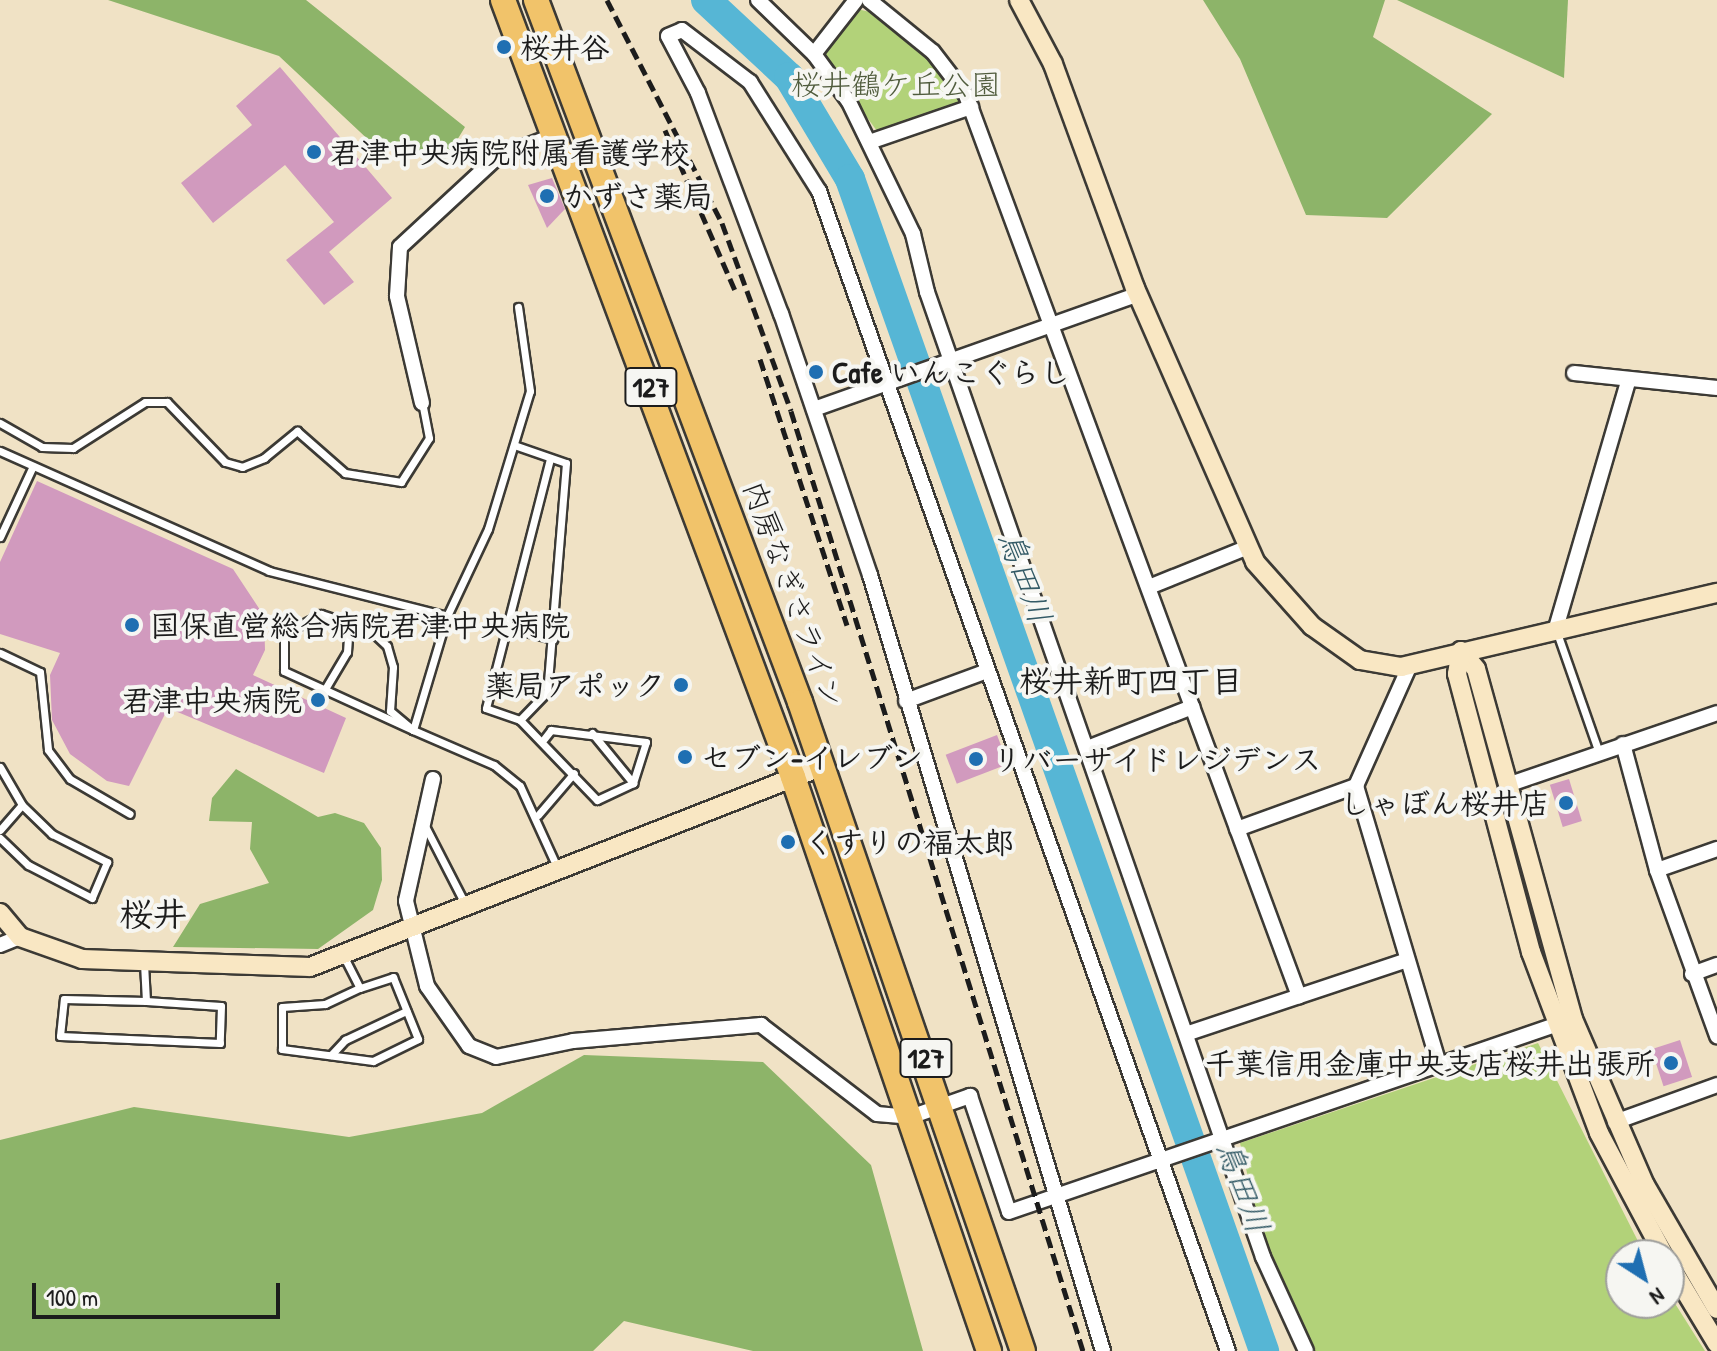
<!DOCTYPE html>
<html>
<head>
<meta charset="utf-8">
<style>
  body { margin:0 }
  #map { position:relative; width:1717px; height:1351px; overflow:hidden; background:#f0e2c5; font-family:"Patrick Hand","Klee One",sans-serif }
  div>[style] { position:absolute }
  [style*='--x'] { left:calc(var(--x)*1px); top:calc(var(--y)*1px); width:calc(var(--w)*1px); rotate:calc(var(--a)*1deg) }
  .green>* { inset:0; background:#b2d279 }
  .forest>* { inset:0; background:#8db469 }
  .river>* { height:30px; margin:-15px; padding:0 15px; transform-origin:15px; border-radius:15px; background:#56b6d5 }
  .building>* { inset:0; background:#d19abe; transform-origin:0 0 }
  .roads { filter:drop-shadow(2px 0 #3c3a35) drop-shadow(-2px 0 #3c3a35) drop-shadow(0 2px #3c3a35) drop-shadow(0 -2px #3c3a35) }
  .lane>* { height:7px; margin:-3.5px; padding:0 3.5px; transform-origin:3.5px; border-radius:3.5px; background:#fff }
  .street>* { height:14px; margin:-7px; padding:0 7px; transform-origin:7px; border-radius:7px; background:#fff }
  .secondary>* { height:18px; margin:-9px; padding:0 9px; transform-origin:9px; border-radius:9px; background:#f9e7c3 }
  .highway>* { height:24px; margin:-12px; padding:0 12px; transform-origin:12px; border-radius:12px; background:#f1c36a }
  .rail>* { height:5px; margin-top:-2.5px; transform-origin:0; background:repeating-linear-gradient(90deg,#1c1c1c 0 12px,transparent 0 18px) }
  .dots>* { width:22px; height:22px; translate:-50% -50%; box-sizing:border-box; border:4px solid #f6f6f2; border-radius:50% }
  span { translate:-50% -50%; white-space:nowrap; text-align:center; line-height:1.15; -webkit-text-stroke:8px #f6f6f2; paint-order:stroke }
  .shield-label span { padding:2px 6px; background:#f6f6f2; border:2px solid; border-radius:6px; -webkit-text-stroke-width:0 }
  .shield-label { font-size:28px; color:#1c1c1c; font-weight:700 }
  .poi-label { font-size:30px; color:#1c1c1c; font-weight:700 }
  .left { translate:0 -50%; text-align:left }
  .right { translate:-100% -50%; text-align:right }
  .park-label { font-size:30px; color:#505c3d }
  .street-label { font-size:30px; color:#1c1c1c }
  .water-label { font-size:32px; color:#335a66; font-style:italic }
  .neighbourhood-label { font-size:32px; color:#1c1c1c; font-weight:700 }
  .quarter-label { font-size:34px; color:#1c1c1c; font-weight:700 }
  .north { position:absolute; left:1605px; top:1239px; width:80px; height:80px; box-sizing:border-box; background:#f6f6f2; border:2px solid #9f9f9c; border-radius:50%; rotate:144deg; font-size:22px; font-weight:700; line-height:32px; text-align:center; color:#1c1c1c }
  .north::after { content:''; display:block; margin:auto; width:28px; height:36px; background:#1f6fb2; clip-path:polygon(50% 0,100% 100%,50% 72%,0 100%) }
  .scale { position:absolute; left:32px; top:1283px; width:248px; height:36px; box-sizing:border-box; border:4px solid #1c1c1c; border-top:0; padding-left:10px; font-size:24px; line-height:28px; white-space:nowrap; color:#1c1c1c; -webkit-text-stroke:6px #f6f6f2; paint-order:stroke }
</style>
</head>
<body>
<div id="map">
  <div class="green">
    <div style="clip-path:polygon(857px 9px,879px 14px,947px 72px,963px 106px,880px 135px,823px 58px)"></div>
    <div style="clip-path:polygon(1538px 1043px,1645px 1255px,1621px 1255px,1621px 1303px,1669px 1303px,1669px 1294px,1705px 1351px,1312px 1351px,1266px 1254px,1240px 1143px)"></div>
  </div>
  <div class="forest">
    <div style="clip-path:polygon(108px 0,306px 0,465px 127px,445px 160px,375px 146px,279px 56px)"></div>
    <div style="clip-path:polygon(1203px 0,1385px 0,1373px 37px,1492px 114px,1387px 218px,1306px 215px,1240px 59px)"></div>
    <div style="clip-path:polygon(1397px 0,1568px 0,1564px 78px)"></div>
    <div style="clip-path:polygon(236px 769px,318px 817px,335px 813px,364px 823px,381px 848px,382px 880px,373px 910px,318px 949px,173px 947px,200px 904px,269px 883px,250px 849px,252px 822px,209px 821px,212px 798px)"></div>
    <div style="clip-path:polygon(584px 1055px,763px 1062px,871px 1165px,923px 1351px,753px 1351px,624px 1321px,593px 1351px,0 1351px,0 1140px,134px 1107px,349px 1137px,482px 1113px)"></div>
  </div>
  <div class="river">
    <div style="--x:706;--y:0;--w:113;--a:42.9"></div>
    <div style="--x:789;--y:77;--w:119;--a:59.1"></div>
    <div style="--x:850;--y:179;--w:1243;--a:70.54"></div>
  </div>
  <div class="building">
    <div style="clip-path:polygon(280px 67px,392px 198px,329px 252px,354px 282px,324px 305px,286px 260px,334px 222px,285px 165px,213px 223px,181px 183px,252px 125px,236px 106px)"></div>
    <div style="clip-path:polygon(552px 178px,565px 209px,547px 228px,528px 185px)"></div>
    <div style="clip-path:polygon(37px 481px,233px 569px,264px 616px,265px 650px,253px 675px,346px 718px,324px 773px,168px 708px,129px 786px,107px 781px,70px 754px,52px 720px,50px 675px,60px 653px,0 634px,0 562px)"></div>
    <div style="left:997px;top:735px;width:31px;height:55px;rotate:69deg"></div>
    <div style="left:1569px;top:779px;width:44px;height:20px;rotate:73deg"></div>
    <div style="left:1680px;top:1040px;width:39px;height:30px;rotate:72deg"></div>
  </div>
  <div class="roads">
    <div class="lane">
      <div style="--x:0;--y:423;--w:48;--a:29.7"></div>
      <div style="--x:42;--y:447;--w:31;--a:2"></div>
      <div style="--x:73;--y:448;--w:85;--a:-32.6"></div>
      <div style="--x:145;--y:402;--w:22;--a:0"></div>
      <div style="--x:167;--y:402;--w:83;--a:46"></div>
      <div style="--x:225;--y:462;--w:18;--a:16"></div>
      <div style="--x:242;--y:467;--w:24;--a:-22"></div>
      <div style="--x:264;--y:458;--w:43;--a:-39.3"></div>
      <div style="--x:297;--y:431;--w:64;--a:41.2"></div>
      <div style="--x:345;--y:473;--w:57;--a:9.1"></div>
      <div style="--x:401;--y:482;--w:52;--a:-57.5"></div>
      <div style="--x:429;--y:438;--w:36;--a:-101"></div>
      <div style="--x:514;--y:445;--w:55;--a:19.1"></div>
      <div style="--x:566;--y:463;--w:230;--a:94.7"></div>
      <div style="--x:547;--y:692;--w:39;--a:134"></div>
      <div style="--x:520;--y:720;--w:36;--a:-161"></div>
      <div style="--x:486;--y:708;--w:258;--a:-75.6"></div>
      <div style="--x:0;--y:451;--w:295;--a:24"></div>
      <div style="--x:269;--y:571;--w:184;--a:14.2"></div>
      <div style="--x:447;--y:616;--w:119;--a:106.6"></div>
      <div style="--x:0;--y:537;--w:78;--a:-65.1"></div>
      <div style="--x:447;--y:616;--w:96;--a:-64.8"></div>
      <div style="--x:488;--y:529;--w:144;--a:-73.1"></div>
      <div style="--x:530;--y:391;--w:85;--a:-98.1"></div>
      <div style="--x:507;--y:627;--w:48;--a:14.6"></div>
      <div style="--x:1556;--y:630;--w:130;--a:70.7"></div>
      <div style="--x:0;--y:653;--w:44;--a:25.4"></div>
      <div style="--x:40;--y:672;--w:78;--a:84.1"></div>
      <div style="--x:48;--y:750;--w:36;--a:53"></div>
      <div style="--x:70;--y:779;--w:69;--a:30.3"></div>
      <div style="--x:325;--y:689;--w:43;--a:-59.3"></div>
      <div style="--x:347;--y:652;--w:29;--a:-86"></div>
      <div style="--x:520;--y:720;--w:111;--a:46.1"></div>
      <div style="--x:597;--y:800;--w:40;--a:-25"></div>
      <div style="--x:633;--y:783;--w:43;--a:-72.4"></div>
      <div style="--x:646;--y:742;--w:96;--a:-172.8"></div>
      <div style="--x:551;--y:730;--w:11;--a:128"></div>
      <div style="--x:413;--y:730;--w:30;--a:-140"></div>
      <div style="--x:390;--y:711;--w:44;--a:-86.1"></div>
      <div style="--x:393;--y:667;--w:22;--a:-106"></div>
      <div style="--x:387;--y:646;--w:23;--a:-137"></div>
      <div style="--x:370;--y:630;--w:52;--a:-161.9"></div>
      <div style="--x:321;--y:614;--w:42;--a:151.6"></div>
      <div style="--x:284;--y:634;--w:37;--a:90"></div>
      <div style="--x:284;--y:671;--w:142;--a:24.6"></div>
      <div style="--x:413;--y:730;--w:88;--a:23.4"></div>
      <div style="--x:494;--y:765;--w:33;--a:39"></div>
      <div style="--x:520;--y:786;--w:87;--a:65.5"></div>
      <div style="--x:592;--y:733;--w:65;--a:50.6"></div>
      <div style="--x:0;--y:767;--w:44;--a:59.9"></div>
      <div style="--x:22;--y:805;--w:42;--a:44"></div>
      <div style="--x:52;--y:834;--w:62;--a:27"></div>
      <div style="--x:107;--y:862;--w:39;--a:113"></div>
      <div style="--x:92;--y:898;--w:72;--a:-152.7"></div>
      <div style="--x:28;--y:865;--w:39;--a:-136"></div>
      <div style="--x:538;--y:815;--w:55;--a:-49.4"></div>
      <div style="--x:425;--y:826;--w:85;--a:62.8"></div>
      <div style="--x:0;--y:830;--w:33;--a:-49"></div>
      <div style="--x:343;--y:955;--w:37;--a:63"></div>
      <div style="--x:360;--y:988;--w:35;--a:-18"></div>
      <div style="--x:393;--y:977;--w:67;--a:68"></div>
      <div style="--x:418;--y:1039;--w:50;--a:153.9"></div>
      <div style="--x:373;--y:1061;--w:92;--a:-172.5"></div>
      <div style="--x:282;--y:1049;--w:42;--a:-90"></div>
      <div style="--x:282;--y:1007;--w:43;--a:-4"></div>
      <div style="--x:325;--y:1004;--w:38;--a:-25"></div>
      <div style="--x:144;--y:963;--w:38;--a:87"></div>
      <div style="--x:146;--y:1001;--w:75;--a:3.8"></div>
      <div style="--x:221;--y:1006;--w:37;--a:92"></div>
      <div style="--x:220;--y:1043;--w:160;--a:-177.5"></div>
      <div style="--x:60;--y:1036;--w:37;--a:-84"></div>
      <div style="--x:64;--y:999;--w:82;--a:1.4"></div>
      <div style="--x:331;--y:1055;--w:21;--a:-47"></div>
      <div style="--x:345;--y:1040;--w:68;--a:-25.4"></div>
    </div>
    <div class="street">
      <div style="--x:758;--y:0;--w:78;--a:44"></div>
      <div style="--x:814;--y:54;--w:59;--a:53.9"></div>
      <div style="--x:849;--y:102;--w:147;--a:64.1"></div>
      <div style="--x:913;--y:234;--w:60;--a:76.4"></div>
      <div style="--x:927;--y:292;--w:1022;--a:70.8"></div>
      <div style="--x:1263;--y:1257;--w:103;--a:65.4"></div>
      <div style="--x:869;--y:0;--w:82;--a:39.1"></div>
      <div style="--x:933;--y:52;--w:54;--a:52.5"></div>
      <div style="--x:966;--y:95;--w:961;--a:69.72"></div>
      <div style="--x:814;--y:54;--w:68;--a:-52.1"></div>
      <div style="--x:872;--y:141;--w:105;--a:-19"></div>
      <div style="--x:1574;--y:373;--w:144;--a:6"></div>
      <div style="--x:422;--y:403;--w:110;--a:-103.2"></div>
      <div style="--x:397;--y:296;--w:49;--a:-86.5"></div>
      <div style="--x:400;--y:247;--w:131;--a:-42.8"></div>
      <div style="--x:496;--y:158;--w:66;--a:-21.2"></div>
      <div style="--x:814;--y:409;--w:344;--a:-19.5"></div>
      <div style="--x:1149;--y:587;--w:107;--a:-22"></div>
      <div style="--x:1556;--y:628;--w:259;--a:-73.7"></div>
      <div style="--x:1410;--y:665;--w:133;--a:114.1"></div>
      <div style="--x:1356;--y:786;--w:291;--a:73.4"></div>
      <div style="--x:906;--y:701;--w:86;--a:-20.3"></div>
      <div style="--x:1623;--y:744;--w:131;--a:74.9"></div>
      <div style="--x:1657;--y:870;--w:177;--a:70.1"></div>
      <div style="--x:1090;--y:747;--w:110;--a:-21.4"></div>
      <div style="--x:433;--y:779;--w:125;--a:102.5"></div>
      <div style="--x:406;--y:901;--w:88;--a:76.1"></div>
      <div style="--x:427;--y:986;--w:73;--a:55"></div>
      <div style="--x:469;--y:1046;--w:29;--a:22"></div>
      <div style="--x:496;--y:1057;--w:79;--a:-11.7"></div>
      <div style="--x:573;--y:1041;--w:189;--a:-4.9"></div>
      <div style="--x:761;--y:1025;--w:146;--a:37.5"></div>
      <div style="--x:877;--y:1114;--w:33;--a:5"></div>
      <div style="--x:910;--y:1117;--w:64;--a:-19.3"></div>
      <div style="--x:970;--y:1096;--w:122;--a:71.4"></div>
      <div style="--x:1009;--y:1212;--w:590;--a:-18.9"></div>
      <div style="--x:1507;--y:785;--w:222;--a:-18.9"></div>
      <div style="--x:1237;--y:829;--w:127;--a:-19.9"></div>
      <div style="--x:1657;--y:870;--w:64;--a:-19.3"></div>
      <div style="--x:0;--y:945;--w:22;--a:-22"></div>
      <div style="--x:1692;--y:974;--w:27;--a:-20"></div>
      <div style="--x:1189;--y:1033;--w:230;--a:-18.5"></div>
      <div style="--x:1615;--y:1122;--w:109;--a:-19.9"></div>
      <div style="--x:1103;--y:1351;--w:810;--a:-106.71"></div>
      <div style="--x:870;--y:575;--w:276;--a:-108.8"></div>
      <div style="--x:781;--y:314;--w:236;--a:-110.6"></div>
      <div style="--x:698;--y:93;--w:64;--a:-117.8"></div>
      <div style="--x:668;--y:36;--w:15;--a:-23"></div>
      <div style="--x:682;--y:30;--w:86;--a:37.4"></div>
      <div style="--x:750;--y:82;--w:129;--a:57.7"></div>
      <div style="--x:819;--y:191;--w:1230;--a:70.58"></div>
    </div>
    <div class="secondary">
      <div style="--x:1019;--y:0;--w:72;--a:62"></div>
      <div style="--x:1053;--y:64;--w:239;--a:69.9"></div>
      <div style="--x:1135;--y:288;--w:299;--a:66.3"></div>
      <div style="--x:1255;--y:562;--w:86;--a:48.3"></div>
      <div style="--x:1312;--y:626;--w:59;--a:35.3"></div>
      <div style="--x:1360;--y:660;--w:42;--a:9.7"></div>
      <div style="--x:1401;--y:667;--w:325;--a:-13.2"></div>
      <div style="--x:1461;--y:651;--w:23;--a:50"></div>
      <div style="--x:1476;--y:669;--w:363;--a:74.5"></div>
      <div style="--x:1573;--y:1019;--w:181;--a:66.6"></div>
      <div style="--x:1645;--y:1185;--w:143;--a:59.9"></div>
      <div style="--x:1461;--y:651;--w:23;--a:100"></div>
      <div style="--x:1457;--y:674;--w:288;--a:75.1"></div>
      <div style="--x:1531;--y:952;--w:193;--a:69.4"></div>
      <div style="--x:1599;--y:1133;--w:138;--a:62"></div>
      <div style="--x:0;--y:913;--w:31;--a:50"></div>
      <div style="--x:20;--y:937;--w:66;--a:19.5"></div>
      <div style="--x:82;--y:959;--w:228;--a:2"></div>
      <div style="--x:310;--y:967;--w:551;--a:-21.4"></div>
      <div style="--x:1669;--y:1264;--w:93;--a:59"></div>
    </div>
    <div class="highway">
      <div style="--x:503;--y:0;--w:829;--a:69.53"></div>
      <div style="--x:793;--y:777;--w:607;--a:71.15"></div>
      <div style="--x:536;--y:0;--w:750;--a:69.39"></div>
      <div style="--x:800;--y:702;--w:686;--a:71.04"></div>
    </div>
  </div>
  <div class="rail">
    <div style="--x:607;--y:0;--w:251;--a:62.7"></div>
    <div style="--x:722;--y:223;--w:200;--a:69.8"></div>
    <div style="--x:791;--y:411;--w:984;--a:72.74"></div>
    <div style="--x:665;--y:130;--w:180;--a:66.4"></div>
    <div style="--x:760;--y:359;--w:280;--a:71.9"></div>
  </div>
  <div class="dots">
    <div style="left:504px;top:47px;background:#1f6fb2"></div>
    <div style="left:314px;top:152px;background:#1f6fb2"></div>
    <div style="left:547px;top:196px;background:#1f6fb2"></div>
    <div style="left:816px;top:372px;background:#1f6fb2"></div>
    <div style="left:132px;top:625px;background:#1f6fb2"></div>
    <div style="left:681px;top:685px;background:#1f6fb2"></div>
    <div style="left:318px;top:700px;background:#1f6fb2"></div>
    <div style="left:685px;top:757px;background:#1f6fb2"></div>
    <div style="left:976px;top:759px;background:#1f6fb2"></div>
    <div style="left:1566px;top:803px;background:#1f6fb2"></div>
    <div style="left:788px;top:842px;background:#1f6fb2"></div>
    <div style="left:1671px;top:1063px;background:#1f6fb2"></div>
  </div>
  <div class="shield-label">
    <span style="left:651px;top:387px">127</span>
    <span style="left:926px;top:1058px">127</span>
  </div>
  <div class="poi-label">
    <span class="left" style="left:520px;top:47px">桜井谷</span>
    <span class="left" style="left:330px;top:152px">君津中央病院附属看護学校</span>
    <span class="left" style="left:563px;top:196px">かずさ薬局</span>
    <span class="left" style="left:832px;top:372px">Cafe いんこぐらし</span>
    <span class="left" style="left:150px;top:625px">国保直営総合病院君津中央病院</span>
    <span class="right" style="left:665px;top:685px">薬局アポック</span>
    <span class="right" style="left:302px;top:700px">君津中央病院</span>
    <span class="left" style="left:701px;top:757px">セブン-イレブン</span>
    <span class="left" style="left:992px;top:759px">リバーサイドレジデンス</span>
    <span class="right" style="left:1550px;top:803px">しゃぼん桜井店</span>
    <span class="left" style="left:804px;top:842px">くすりの福太郎</span>
    <span class="right" style="left:1655px;top:1063px">千葉信用金庫中央支店桜井出張所</span>
  </div>
  <div class="park-label">
    <span style="left:896px;top:84px">桜井鶴ケ丘公園</span>
  </div>
  <div class="street-label">
    <span style="left:794px;top:594px;rotate:70deg">内房なぎさライン</span>
  </div>
  <div class="water-label">
    <span style="left:1025px;top:577px;rotate:70deg">鳥田川</span>
    <span style="left:1243px;top:1187px;rotate:70deg">鳥田川</span>
  </div>
  <div class="neighbourhood-label">
    <span style="left:1131px;top:681px">桜井新町四丁目</span>
  </div>
  <div class="quarter-label">
    <span style="left:153px;top:915px">桜井</span>
  </div>
  <div class="north">N</div>
  <div class="scale">100 m</div>
</div>
</body>
</html>
